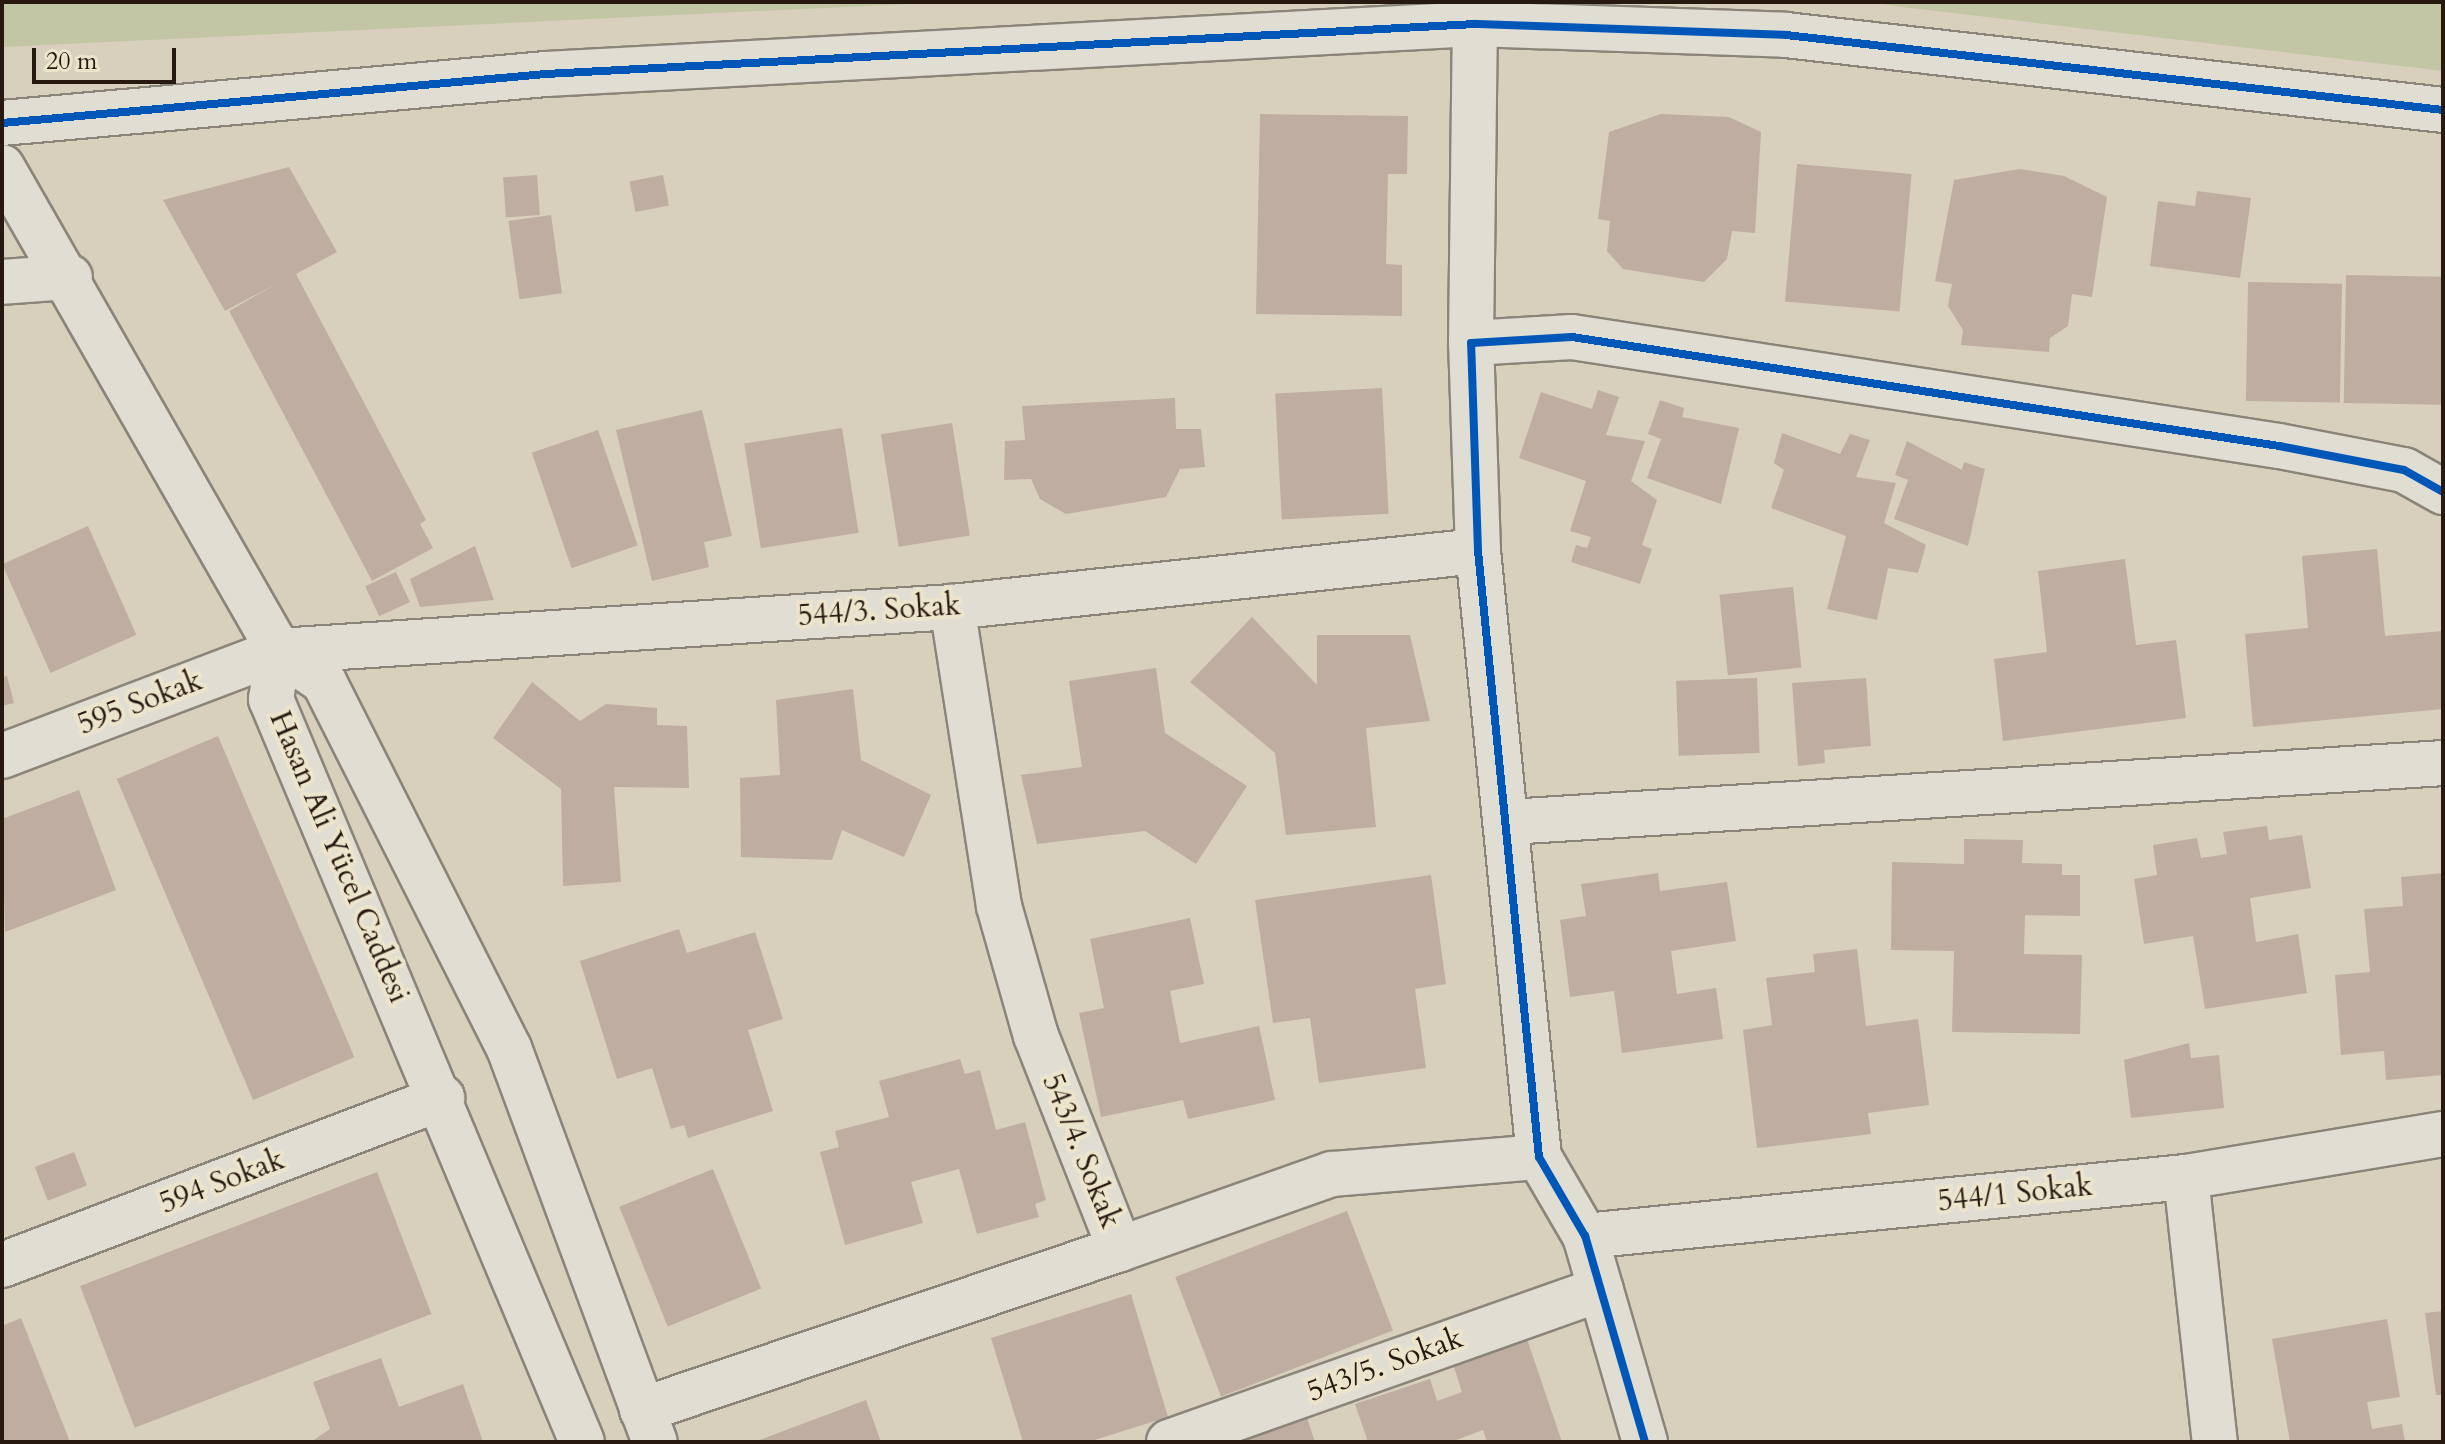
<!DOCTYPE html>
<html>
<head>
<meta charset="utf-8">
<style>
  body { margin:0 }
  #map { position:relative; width:2445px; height:1444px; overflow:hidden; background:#d8d0bd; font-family:Cardo,serif }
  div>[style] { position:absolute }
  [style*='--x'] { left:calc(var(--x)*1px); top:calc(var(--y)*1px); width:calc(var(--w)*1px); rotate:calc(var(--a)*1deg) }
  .green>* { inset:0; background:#c2c6a4 }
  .building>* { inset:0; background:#bfada1; transform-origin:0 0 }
  .roads { filter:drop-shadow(2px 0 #8b8579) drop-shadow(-2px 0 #8b8579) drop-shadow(0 2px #8b8579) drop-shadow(0 -2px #8b8579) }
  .minor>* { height:44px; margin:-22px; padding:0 22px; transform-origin:22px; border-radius:22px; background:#e0ddd3 }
  .tertiary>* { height:44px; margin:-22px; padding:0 22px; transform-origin:22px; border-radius:22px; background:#e0ddd3 }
  .cycleway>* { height:8px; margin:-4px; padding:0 4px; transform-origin:4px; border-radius:4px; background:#0057b8 }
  span { translate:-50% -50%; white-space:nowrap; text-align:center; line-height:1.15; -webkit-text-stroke:8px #ede4cc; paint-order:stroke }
  .street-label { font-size:30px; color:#271810 }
  .frame { position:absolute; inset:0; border:4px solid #271810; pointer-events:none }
  .scale { position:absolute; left:32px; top:48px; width:144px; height:36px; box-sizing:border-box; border:4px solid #271810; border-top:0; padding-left:10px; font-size:24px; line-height:28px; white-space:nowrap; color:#271810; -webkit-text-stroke:6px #ede4cc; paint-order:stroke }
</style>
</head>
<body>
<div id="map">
  <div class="green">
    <div style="clip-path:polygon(2px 2px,950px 2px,2px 47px)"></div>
    <div style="clip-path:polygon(1869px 2px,2443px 2px,2443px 71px,1902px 7px)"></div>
  </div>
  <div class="building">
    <div style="clip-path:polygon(1260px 114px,1408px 116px,1407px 174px,1388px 174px,1386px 264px,1402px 265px,1402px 316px,1256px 314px)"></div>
    <div style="clip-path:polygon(1661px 114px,1729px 117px,1761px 132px,1755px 233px,1732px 231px,1727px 259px,1704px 282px,1623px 269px,1607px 251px,1610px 221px,1598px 219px,1609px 132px)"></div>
    <div style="left:1797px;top:164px;width:115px;height:138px;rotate:5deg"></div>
    <div style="clip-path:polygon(289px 167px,337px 252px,296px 274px,426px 520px,420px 524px,433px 548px,372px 581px,229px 311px,278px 283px,225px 311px,163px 200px)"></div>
    <div style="clip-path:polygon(2020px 169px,2064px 176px,2107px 197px,2092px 297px,2072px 294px,2068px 326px,2050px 338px,2049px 352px,1961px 345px,1963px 330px,1948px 306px,1952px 284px,1935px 281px,1954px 180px)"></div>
    <div style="left:537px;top:175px;width:40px;height:34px;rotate:86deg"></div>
    <div style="left:663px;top:175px;width:31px;height:34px;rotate:79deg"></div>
    <div style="clip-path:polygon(2197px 191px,2251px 198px,2240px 278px,2150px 266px,2158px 201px,2195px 206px)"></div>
    <div style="left:551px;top:215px;width:79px;height:43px;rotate:82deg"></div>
    <div style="left:2346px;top:275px;width:97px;height:128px;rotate:1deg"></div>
    <div style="left:2248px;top:282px;width:94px;height:119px;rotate:1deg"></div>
    <div style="left:1382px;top:388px;width:126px;height:107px;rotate:87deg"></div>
    <div style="clip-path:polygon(1598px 390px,1619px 397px,1606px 435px,1645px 441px,1631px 481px,1657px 500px,1642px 545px,1652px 549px,1640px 584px,1571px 562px,1576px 545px,1587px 548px,1591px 537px,1570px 531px,1586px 481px,1519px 458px,1541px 392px,1592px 409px)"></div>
    <div style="clip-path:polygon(1175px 398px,1176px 429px,1201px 429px,1205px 467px,1180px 469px,1166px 497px,1066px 514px,1040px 499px,1031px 479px,1004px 480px,1005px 441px,1025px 440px,1022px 406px)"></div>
    <div style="clip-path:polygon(1660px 400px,1684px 408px,1682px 417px,1739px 428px,1721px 504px,1647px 478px,1661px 439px,1648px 434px)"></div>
    <div style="clip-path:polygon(702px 410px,732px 536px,704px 542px,709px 567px,652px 581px,616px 430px)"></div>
    <div style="left:952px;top:423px;width:114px;height:72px;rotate:81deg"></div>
    <div style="left:842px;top:428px;width:106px;height:99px;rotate:81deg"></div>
    <div style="left:598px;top:430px;width:122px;height:70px;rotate:71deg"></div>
    <div style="clip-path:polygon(1782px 433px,1840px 454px,1850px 434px,1870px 440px,1856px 477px,1896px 483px,1884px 523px,1926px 545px,1918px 573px,1888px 568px,1877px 620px,1827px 609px,1846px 536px,1771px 508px,1784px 470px,1774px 463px)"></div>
    <div style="clip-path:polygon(1907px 441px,1962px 470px,1964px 462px,1985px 469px,1968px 546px,1894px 519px,1908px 480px,1895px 475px)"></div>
    <div style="left:88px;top:526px;width:119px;height:94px;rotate:66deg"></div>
    <div style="clip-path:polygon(475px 546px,494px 600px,420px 607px,410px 579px)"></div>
    <div style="clip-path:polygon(2377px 549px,2385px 636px,2443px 631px,2443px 709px,2253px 727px,2245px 634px,2308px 628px,2302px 556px)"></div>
    <div style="clip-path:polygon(2125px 559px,2136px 645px,2176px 640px,2186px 718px,2003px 741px,1994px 659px,2047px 652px,2038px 571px)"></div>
    <div style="left:396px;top:572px;width:33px;height:34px;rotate:65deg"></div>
    <div style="left:1793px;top:587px;width:81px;height:74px;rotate:84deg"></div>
    <div style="clip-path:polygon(1252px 617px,1317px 685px,1317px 635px,1410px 635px,1430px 721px,1366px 728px,1376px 827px,1286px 835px,1275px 753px,1190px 682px)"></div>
    <div style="clip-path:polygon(1156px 668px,1165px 733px,1247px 786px,1196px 864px,1145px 831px,1037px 844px,1021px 775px,1082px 767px,1069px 681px)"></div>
    <div style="clip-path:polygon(7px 676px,14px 703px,2px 706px,2px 677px)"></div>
    <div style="left:1757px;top:678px;width:75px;height:81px;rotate:88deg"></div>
    <div style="clip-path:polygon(1866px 678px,1871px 746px,1824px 750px,1825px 763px,1798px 766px,1792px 683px)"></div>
    <div style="clip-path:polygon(532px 682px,580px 721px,606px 704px,657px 708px,657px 725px,687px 726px,689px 788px,614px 787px,621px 882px,563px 886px,561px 789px,493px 738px)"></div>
    <div style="clip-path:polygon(853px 689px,861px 760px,931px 795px,904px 857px,842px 830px,832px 860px,741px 857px,740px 778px,780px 775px,776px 700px)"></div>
    <div style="left:218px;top:736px;width:349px;height:110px;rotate:67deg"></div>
    <div style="clip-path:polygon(79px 790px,116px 890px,5px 932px,2px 819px)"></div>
    <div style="clip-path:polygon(2267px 826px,2269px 840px,2302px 835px,2311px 888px,2250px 898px,2256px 942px,2298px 934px,2307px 993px,2205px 1009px,2193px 936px,2144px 944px,2134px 879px,2157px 875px,2153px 845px,2197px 838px,2201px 858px,2227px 854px,2223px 832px)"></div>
    <div style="clip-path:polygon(1964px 839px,2023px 840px,2022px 863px,2062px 864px,2062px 875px,2080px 875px,2080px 916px,2025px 915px,2024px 954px,2082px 955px,2080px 1034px,1952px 1032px,1954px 951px,1891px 950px,1892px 862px,1964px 864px)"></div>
    <div style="clip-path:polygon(1658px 873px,1660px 891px,1727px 882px,1736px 941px,1671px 951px,1677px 994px,1716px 988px,1723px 1039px,1622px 1053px,1614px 991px,1570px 997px,1560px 920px,1586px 916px,1581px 884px)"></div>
    <div style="clip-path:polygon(2443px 873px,2443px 1075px,2386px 1080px,2384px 1051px,2341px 1055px,2335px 975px,2370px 972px,2364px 909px,2403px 906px,2401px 877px)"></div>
    <div style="clip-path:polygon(1431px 875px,1446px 984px,1415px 989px,1426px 1068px,1319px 1083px,1310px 1018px,1273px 1023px,1255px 900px)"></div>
    <div style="clip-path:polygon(1190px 918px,1204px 984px,1170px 991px,1180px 1043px,1259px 1026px,1275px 1100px,1188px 1119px,1183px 1100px,1101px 1117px,1079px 1013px,1104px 1008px,1090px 939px)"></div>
    <div style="clip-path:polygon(679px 929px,687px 953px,755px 932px,783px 1019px,748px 1030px,773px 1111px,688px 1138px,684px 1125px,671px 1129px,652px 1068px,617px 1079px,580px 961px)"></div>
    <div style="clip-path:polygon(1857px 949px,1866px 1026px,1918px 1019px,1929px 1105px,1868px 1113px,1871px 1134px,1757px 1148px,1743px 1030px,1772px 1025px,1766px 978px,1815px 972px,1813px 954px)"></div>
    <div style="clip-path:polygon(2189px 1043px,2191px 1058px,2219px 1055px,2224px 1108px,2131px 1118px,2124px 1060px)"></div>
    <div style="clip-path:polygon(960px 1059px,965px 1074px,980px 1070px,996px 1130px,1025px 1122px,1046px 1200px,1035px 1204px,1039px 1217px,977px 1234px,959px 1169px,911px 1182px,923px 1223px,845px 1245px,820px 1152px,839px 1147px,835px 1131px,889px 1117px,879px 1081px)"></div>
    <div style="left:74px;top:1152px;width:36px;height:42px;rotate:69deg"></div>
    <div style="left:713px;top:1169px;width:129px;height:101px;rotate:68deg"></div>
    <div style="left:377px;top:1172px;width:152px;height:318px;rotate:69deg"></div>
    <div style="left:1347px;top:1211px;width:128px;height:184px;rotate:69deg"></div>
    <div style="clip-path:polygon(1131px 1294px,1168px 1417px,1088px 1442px,1023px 1442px,991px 1338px)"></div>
    <div style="clip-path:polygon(2443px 1311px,2443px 1395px,2436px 1395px,2425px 1313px)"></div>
    <div style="clip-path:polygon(21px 1318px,70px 1442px,2px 1442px,2px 1326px)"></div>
    <div style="clip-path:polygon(2387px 1319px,2400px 1397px,2367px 1402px,2372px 1429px,2402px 1424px,2405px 1442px,2290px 1442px,2272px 1339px)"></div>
    <div style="clip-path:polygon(1527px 1339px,1562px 1442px,1487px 1442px,1483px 1430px,1451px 1442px,1368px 1442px,1355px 1404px,1430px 1379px,1437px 1401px,1462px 1392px,1453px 1364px)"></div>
    <div style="clip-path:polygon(381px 1358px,399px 1407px,463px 1384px,483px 1442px,311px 1442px,330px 1429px,313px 1382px)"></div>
    <div style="clip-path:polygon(866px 1400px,881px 1442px,754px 1442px)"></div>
    <div style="clip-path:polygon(1307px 1418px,1315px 1442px,1240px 1442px)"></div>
  </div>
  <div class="roads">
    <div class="minor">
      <div style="--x:2;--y:123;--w:546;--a:-5.15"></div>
      <div style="--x:546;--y:74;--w:930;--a:-3.08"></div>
      <div style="--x:1475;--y:24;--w:311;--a:2"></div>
      <div style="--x:1786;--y:35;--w:661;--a:6.51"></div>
      <div style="--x:2;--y:282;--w:68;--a:-4.2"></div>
      <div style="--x:1471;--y:343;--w:319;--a:-89.3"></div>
      <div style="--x:2;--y:756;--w:296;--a:-20.8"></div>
      <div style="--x:279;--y:651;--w:674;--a:-3.74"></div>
      <div style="--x:952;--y:607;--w:529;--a:-6.08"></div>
      <div style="--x:1509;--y:822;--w:936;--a:-3.61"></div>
      <div style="--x:2186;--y:1177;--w:267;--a:83.8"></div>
      <div style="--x:1585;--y:1236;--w:604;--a:-5.61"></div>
      <div style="--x:2186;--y:1177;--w:261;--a:-9.5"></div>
      <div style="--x:1120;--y:1249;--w:225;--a:-19.5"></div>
      <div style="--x:1332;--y:1174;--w:208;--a:-4.7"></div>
      <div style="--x:2;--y:1265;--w:471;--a:-20.8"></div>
      <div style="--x:642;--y:1410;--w:504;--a:-18.61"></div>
      <div style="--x:1120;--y:1249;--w:229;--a:-111.5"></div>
      <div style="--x:1036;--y:1036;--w:135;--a:-105.9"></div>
      <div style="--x:999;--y:906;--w:303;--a:-98.9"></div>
      <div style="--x:1169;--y:1442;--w:458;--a:-19.5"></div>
      <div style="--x:1645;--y:1442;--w:215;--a:-106.2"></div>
      <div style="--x:1585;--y:1236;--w:91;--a:-120.2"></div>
      <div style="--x:1539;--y:1157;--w:609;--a:-95.75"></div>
      <div style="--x:1478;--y:551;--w:208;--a:-91.9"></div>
      <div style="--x:1471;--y:343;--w:101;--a:-3.4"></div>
      <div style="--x:1572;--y:337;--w:715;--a:8.76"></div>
      <div style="--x:2279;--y:446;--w:127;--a:10.9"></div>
      <div style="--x:2404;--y:470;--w:45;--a:29.4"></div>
    </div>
    <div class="tertiary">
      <div style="--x:2;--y:167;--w:558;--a:60.22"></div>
      <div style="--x:279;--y:651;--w:49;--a:99.5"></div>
      <div style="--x:271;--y:699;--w:805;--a:67.29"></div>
      <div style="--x:279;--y:651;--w:55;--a:34.6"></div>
      <div style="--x:324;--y:682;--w:410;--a:63.2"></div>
      <div style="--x:509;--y:1048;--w:420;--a:69.7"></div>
    </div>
  </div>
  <div class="cycleway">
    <div style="--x:2;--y:123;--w:546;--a:-5.15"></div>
    <div style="--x:546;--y:74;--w:930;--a:-3.08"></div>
    <div style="--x:1475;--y:24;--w:311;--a:2"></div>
    <div style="--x:1786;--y:35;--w:661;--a:6.51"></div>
    <div style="--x:1645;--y:1442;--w:215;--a:-106.2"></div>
    <div style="--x:1585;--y:1236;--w:91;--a:-120.2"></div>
    <div style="--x:1539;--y:1157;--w:609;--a:-95.75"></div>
    <div style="--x:1478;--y:551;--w:208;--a:-91.9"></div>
    <div style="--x:1471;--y:343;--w:101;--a:-3.4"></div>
    <div style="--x:1572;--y:337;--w:715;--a:8.76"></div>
    <div style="--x:2279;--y:446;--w:127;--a:10.9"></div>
    <div style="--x:2404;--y:470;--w:45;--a:29.4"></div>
  </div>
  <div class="street-label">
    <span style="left:879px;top:611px;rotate:-4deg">544/3. Sokak</span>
    <span style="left:140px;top:703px;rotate:-21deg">595 Sokak</span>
    <span style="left:339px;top:857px;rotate:67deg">Hasan Ali Yücel Caddesi</span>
    <span style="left:1081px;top:1151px;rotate:68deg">543/4. Sokak</span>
    <span style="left:222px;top:1182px;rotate:-21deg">594 Sokak</span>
    <span style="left:2015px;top:1194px;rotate:-6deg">544/1 Sokak</span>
    <span style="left:1385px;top:1365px;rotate:-20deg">543/5. Sokak</span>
  </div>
  <div class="frame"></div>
  <div class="scale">20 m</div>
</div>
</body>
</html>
